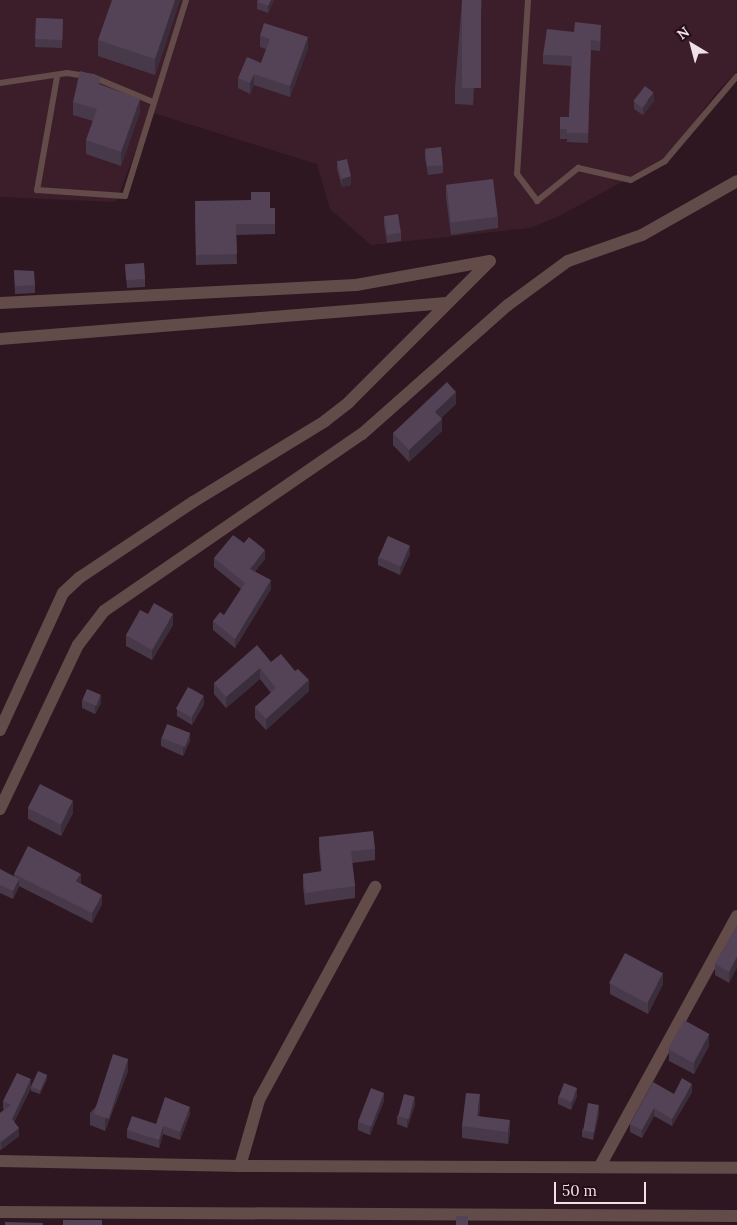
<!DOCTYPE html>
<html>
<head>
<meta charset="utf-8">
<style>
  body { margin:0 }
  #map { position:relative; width:737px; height:1225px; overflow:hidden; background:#2e1721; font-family:Lora,serif }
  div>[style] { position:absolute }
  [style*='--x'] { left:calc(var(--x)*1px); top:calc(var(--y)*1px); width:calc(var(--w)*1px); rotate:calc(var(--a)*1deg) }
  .built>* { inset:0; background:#3c1e2a }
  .service>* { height:6px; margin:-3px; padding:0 3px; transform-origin:3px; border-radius:3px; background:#634b49 }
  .minor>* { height:12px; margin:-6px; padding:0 6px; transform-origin:6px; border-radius:6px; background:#634b49 }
  .wall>* { inset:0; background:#48394a; transform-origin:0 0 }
  .shaded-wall>* { inset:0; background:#3b2e3c }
  .building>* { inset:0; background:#544256; transform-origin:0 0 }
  span { translate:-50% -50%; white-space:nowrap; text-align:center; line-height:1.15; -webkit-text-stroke:5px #240e17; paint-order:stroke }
  .north { position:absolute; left:667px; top:20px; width:50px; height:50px; -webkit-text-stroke:4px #240e17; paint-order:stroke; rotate:323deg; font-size:14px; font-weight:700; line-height:20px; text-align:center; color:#f1e0e6 }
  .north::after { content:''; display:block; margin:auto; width:18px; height:22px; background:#f1e0e6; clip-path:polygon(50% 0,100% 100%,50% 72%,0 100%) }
  .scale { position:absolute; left:554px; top:1182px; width:92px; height:22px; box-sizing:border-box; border:2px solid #f1e0e6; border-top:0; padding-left:6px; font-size:15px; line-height:18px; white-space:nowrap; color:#f1e0e6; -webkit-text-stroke:4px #240e17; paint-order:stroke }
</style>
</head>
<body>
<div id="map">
  <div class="built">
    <div style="clip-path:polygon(0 0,737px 0,737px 71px,715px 94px,673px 151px,659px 162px,559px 216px,530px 228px,371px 245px,330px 209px,317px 164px,150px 112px,116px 202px,0 197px)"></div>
  </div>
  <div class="service">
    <div style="--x:528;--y:0;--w:174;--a:93.6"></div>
    <div style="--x:517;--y:174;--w:34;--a:53"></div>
    <div style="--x:537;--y:201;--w:53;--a:-38.8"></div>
    <div style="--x:578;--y:168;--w:54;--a:12.8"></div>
    <div style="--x:631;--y:180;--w:39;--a:-29"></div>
    <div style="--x:665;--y:161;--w:111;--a:-49.7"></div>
    <div style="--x:57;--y:77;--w:115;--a:100"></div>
    <div style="--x:37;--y:190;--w:88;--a:3.9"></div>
    <div style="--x:125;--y:196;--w:205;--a:-72.7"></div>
    <div style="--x:0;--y:83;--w:68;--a:-8.5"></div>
    <div style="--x:67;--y:73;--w:26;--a:9"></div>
    <div style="--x:93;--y:77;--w:65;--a:22.6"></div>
  </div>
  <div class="minor">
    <div style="--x:0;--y:303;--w:356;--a:-2.9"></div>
    <div style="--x:356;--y:285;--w:136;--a:-10.2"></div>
    <div style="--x:0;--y:339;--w:448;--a:-4.6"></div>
    <div style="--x:0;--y:730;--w:151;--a:-65.3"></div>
    <div style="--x:63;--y:593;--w:22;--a:-43"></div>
    <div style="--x:79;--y:578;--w:137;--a:-33.7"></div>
    <div style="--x:193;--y:502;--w:155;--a:-31.5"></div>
    <div style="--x:325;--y:421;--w:31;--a:-38"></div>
    <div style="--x:349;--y:402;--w:199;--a:-45"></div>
    <div style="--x:0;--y:809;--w:182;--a:-64.6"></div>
    <div style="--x:78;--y:645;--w:43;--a:-52.6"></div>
    <div style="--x:104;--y:611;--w:313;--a:-34.5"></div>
    <div style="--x:362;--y:434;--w:195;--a:-41.5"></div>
    <div style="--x:508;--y:305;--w:74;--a:-36.3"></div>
    <div style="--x:568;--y:261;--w:78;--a:-19.4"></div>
    <div style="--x:642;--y:235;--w:109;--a:-29.6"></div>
    <div style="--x:0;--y:1161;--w:240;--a:1.2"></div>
    <div style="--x:240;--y:1166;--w:497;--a:0.2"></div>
    <div style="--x:240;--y:1166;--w:69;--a:-73.9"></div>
    <div style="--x:259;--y:1100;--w:243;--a:-61.4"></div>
    <div style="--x:600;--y:1166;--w:285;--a:-61.3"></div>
    <div style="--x:0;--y:1212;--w:737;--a:0.31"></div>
  </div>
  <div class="wall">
    <div style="clip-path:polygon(180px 0,155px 75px,98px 56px,98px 40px)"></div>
    <div style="clip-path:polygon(274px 0,268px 13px,257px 9px,257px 2px)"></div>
    <div style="clip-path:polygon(462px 0,482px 0,473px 105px,455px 104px,455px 88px)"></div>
    <div style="left:36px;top:18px;width:27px;height:29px;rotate:2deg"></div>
    <div style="clip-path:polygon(574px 32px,601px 34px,600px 51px,591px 50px,588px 143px,567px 142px,567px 139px,560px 139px,560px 117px,569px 117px,571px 66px,543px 64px,543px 55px)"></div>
    <div style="clip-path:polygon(260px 36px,308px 48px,290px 97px,254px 85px,250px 94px,238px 88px,238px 78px,261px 63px,266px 49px,260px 47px)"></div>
    <div style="clip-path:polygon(101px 85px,140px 112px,121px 166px,86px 154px,86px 140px,93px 121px,73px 115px,73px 102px)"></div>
    <div style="clip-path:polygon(634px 101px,654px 101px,643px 115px,634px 109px)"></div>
    <div style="clip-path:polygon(425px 150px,443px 165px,443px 173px,428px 175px,425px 158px)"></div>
    <div style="clip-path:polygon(337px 161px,351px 185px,342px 187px,337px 169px)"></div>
    <div style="clip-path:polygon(446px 185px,498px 217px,498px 228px,451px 235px,446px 197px)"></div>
    <div style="clip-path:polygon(275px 208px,275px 234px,236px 235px,237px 264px,196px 265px,195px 212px)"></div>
    <div style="clip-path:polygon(384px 216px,401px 233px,401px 241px,387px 243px,384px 224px)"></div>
    <div style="clip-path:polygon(125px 264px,145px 279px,145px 287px,127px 288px)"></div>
    <div style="clip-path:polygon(14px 270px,35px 285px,35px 293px,15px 294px)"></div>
    <div style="clip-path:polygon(456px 404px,441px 418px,442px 431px,409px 462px,393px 445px,393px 433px)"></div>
    <div style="clip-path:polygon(410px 554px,400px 575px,378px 565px,378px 557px)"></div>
    <div style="clip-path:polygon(214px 558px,265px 559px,255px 571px,271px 589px,235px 648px,213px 630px,213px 621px,224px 615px,241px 589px,214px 567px)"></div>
    <div style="clip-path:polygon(148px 614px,173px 625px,152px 660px,126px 646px,126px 635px)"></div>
    <div style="clip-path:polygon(271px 662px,309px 691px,266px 730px,255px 718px,255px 707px,271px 693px,260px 679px,226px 708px,214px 694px,214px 683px)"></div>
    <div style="clip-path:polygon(82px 700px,101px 703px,95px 714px,82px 708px)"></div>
    <div style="clip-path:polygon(204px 704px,192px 725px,177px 716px,177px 709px)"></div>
    <div style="clip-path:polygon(161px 738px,190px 741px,183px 756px,161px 746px)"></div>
    <div style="clip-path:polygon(28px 808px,73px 813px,61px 836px,28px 819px)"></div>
    <div style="clip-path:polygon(319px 837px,375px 849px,375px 860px,352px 863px,355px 886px,355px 898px,305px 905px,303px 886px,303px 874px,321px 872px,319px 848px)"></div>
    <div style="clip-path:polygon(0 869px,14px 877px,14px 874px,80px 883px,102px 904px,92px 923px,19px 886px,13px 899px,0 893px)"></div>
    <div style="clip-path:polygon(737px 926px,729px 983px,715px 975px,715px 964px)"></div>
    <div style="clip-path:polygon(610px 983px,663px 984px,648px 1014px,610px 994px)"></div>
    <div style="clip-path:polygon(709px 1046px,694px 1074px,669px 1061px,669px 1049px)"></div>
    <div style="clip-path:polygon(128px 1071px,105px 1131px,90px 1125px,90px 1113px)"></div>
    <div style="clip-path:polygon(47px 1079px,40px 1094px,31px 1091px,31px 1088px,14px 1122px,19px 1136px,1px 1150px,0 1149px,0 1113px,4px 1110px,3px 1109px,3px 1101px,31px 1086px)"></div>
    <div style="clip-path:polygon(692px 1092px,672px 1126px,654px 1116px,642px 1138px,630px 1132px,630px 1124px,674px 1094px)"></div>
    <div style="clip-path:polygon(577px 1096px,571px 1110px,558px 1104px,558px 1097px)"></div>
    <div style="clip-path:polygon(384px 1101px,370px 1135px,358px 1130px,358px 1122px)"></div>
    <div style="clip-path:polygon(415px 1105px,407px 1128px,397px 1124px,397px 1116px)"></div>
    <div style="clip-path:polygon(480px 1106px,479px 1116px,510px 1132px,508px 1144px,462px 1138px,462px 1126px)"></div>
    <div style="clip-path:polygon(599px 1113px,593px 1140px,582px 1137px,582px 1130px)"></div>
    <div style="clip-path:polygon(190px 1114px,180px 1140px,163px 1134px,159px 1148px,127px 1138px,127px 1130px,156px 1124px)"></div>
  </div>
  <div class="shaded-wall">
    <div style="clip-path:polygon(175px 0,180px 0,155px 75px,155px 59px)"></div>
    <div style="clip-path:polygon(271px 0,274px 0,268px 13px,268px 6px)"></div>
    <div style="clip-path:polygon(481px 0,482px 0,473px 105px,473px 90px)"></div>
    <div style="clip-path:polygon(601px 25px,601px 34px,600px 51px,600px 41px)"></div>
    <div style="clip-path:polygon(308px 37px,308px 48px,290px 97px,290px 86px)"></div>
    <div style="clip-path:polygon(254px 74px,254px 85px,250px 94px,250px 83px)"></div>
    <div style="clip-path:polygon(654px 93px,654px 101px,643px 115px,643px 108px)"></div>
    <div style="clip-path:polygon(140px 99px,140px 112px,121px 166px,121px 152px)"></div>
    <div style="clip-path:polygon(351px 177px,351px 185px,342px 187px,342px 179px)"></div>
    <div style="clip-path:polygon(456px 392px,456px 404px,435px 424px,435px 412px)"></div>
    <div style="clip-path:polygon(442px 419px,442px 431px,409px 462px,409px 450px)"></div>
    <div style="clip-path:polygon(410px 546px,410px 554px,400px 575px,400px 567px)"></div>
    <div style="clip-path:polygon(265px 550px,265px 559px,250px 578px,250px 569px)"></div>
    <div style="clip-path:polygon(271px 580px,271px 589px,235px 648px,235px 639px)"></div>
    <div style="clip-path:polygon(173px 614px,173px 625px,152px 660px,152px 650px)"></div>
    <div style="clip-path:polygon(260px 668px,260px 679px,226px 708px,226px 697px)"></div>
    <div style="clip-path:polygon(309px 680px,309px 691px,266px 730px,266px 719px)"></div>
    <div style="clip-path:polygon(101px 695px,101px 703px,95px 714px,95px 706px)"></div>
    <div style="clip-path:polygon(204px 696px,204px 704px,192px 725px,192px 717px)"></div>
    <div style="clip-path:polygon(190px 733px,190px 741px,183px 756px,183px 748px)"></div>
    <div style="clip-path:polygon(73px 801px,73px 813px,61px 836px,61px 825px)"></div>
    <div style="clip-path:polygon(81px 874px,81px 883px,76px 881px)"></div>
    <div style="clip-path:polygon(19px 879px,19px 887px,13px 899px,13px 891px)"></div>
    <div style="clip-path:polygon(102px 895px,102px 904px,92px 923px,92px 913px)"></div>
    <div style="clip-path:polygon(737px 957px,737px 968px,729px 983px,729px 972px)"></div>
    <div style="clip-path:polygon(663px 973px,663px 984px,648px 1014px,648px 1002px)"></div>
    <div style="clip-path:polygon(709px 1034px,709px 1046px,694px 1074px,694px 1063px)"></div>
    <div style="clip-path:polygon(128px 1059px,128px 1071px,105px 1131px,105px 1119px)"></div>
    <div style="clip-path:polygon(47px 1075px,47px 1079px,40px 1094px,40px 1091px)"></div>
    <div style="clip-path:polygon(31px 1079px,31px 1087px,12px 1127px,12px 1119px)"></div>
    <div style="clip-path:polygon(692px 1084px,692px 1092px,672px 1126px,672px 1119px)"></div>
    <div style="clip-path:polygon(577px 1088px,577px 1096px,571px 1110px,571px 1102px)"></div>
    <div style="clip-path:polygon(384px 1093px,384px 1101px,370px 1135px,370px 1127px)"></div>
    <div style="clip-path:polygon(480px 1094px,480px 1106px,477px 1127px,477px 1116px)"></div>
    <div style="clip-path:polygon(415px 1097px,415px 1105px,407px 1128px,407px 1120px)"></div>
    <div style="clip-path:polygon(599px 1105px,599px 1113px,593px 1140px,593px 1132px)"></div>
    <div style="clip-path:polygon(190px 1107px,190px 1114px,180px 1140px,180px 1132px)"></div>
    <div style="clip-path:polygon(654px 1108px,654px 1116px,642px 1138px,642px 1130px)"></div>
    <div style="clip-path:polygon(510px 1120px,510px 1132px,508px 1144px,508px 1132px)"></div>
    <div style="clip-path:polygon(163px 1126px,163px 1134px,159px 1148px,159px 1140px)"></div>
    <div style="clip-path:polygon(19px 1128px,19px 1136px,1px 1150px,1px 1142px)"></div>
  </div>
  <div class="building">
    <div style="clip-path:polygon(112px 0,175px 0,155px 59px,98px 40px)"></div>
    <div style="clip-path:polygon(258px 0,271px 0,268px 6px,257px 2px)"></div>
    <div style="left:462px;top:0;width:19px;height:88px"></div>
    <div style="left:36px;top:18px;width:27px;height:21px;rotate:2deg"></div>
    <div style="clip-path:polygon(575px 22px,601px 25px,600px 41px,591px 40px,588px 133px,567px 133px,567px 129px,560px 129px,560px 117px,569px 117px,572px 56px,543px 55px,547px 29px,574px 32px)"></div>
    <div style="clip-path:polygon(264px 23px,308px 37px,290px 86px,254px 74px,250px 83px,238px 78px,247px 57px,261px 63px,270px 39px,260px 36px)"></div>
    <div style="clip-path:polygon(80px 71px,101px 77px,99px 84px,140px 99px,121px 152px,86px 140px,97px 109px,73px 102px)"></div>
    <div style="left:645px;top:86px;width:11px;height:19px;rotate:38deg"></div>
    <div style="left:441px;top:147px;width:18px;height:16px;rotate:84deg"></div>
    <div style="left:347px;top:159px;width:18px;height:10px;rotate:77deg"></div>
    <div style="left:493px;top:179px;width:38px;height:47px;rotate:83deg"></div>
    <div style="clip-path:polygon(251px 192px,270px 192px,270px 208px,275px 208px,275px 224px,236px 224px,237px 254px,196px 255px,195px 201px,251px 200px)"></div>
    <div style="left:398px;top:214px;width:19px;height:14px;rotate:81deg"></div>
    <div style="left:144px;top:263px;width:16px;height:19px;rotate:86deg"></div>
    <div style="clip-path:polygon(14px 270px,34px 271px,35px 285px,15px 286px)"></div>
    <div style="clip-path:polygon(447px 382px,456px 392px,435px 412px,442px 419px,409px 450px,393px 433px)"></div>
    <div style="clip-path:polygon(233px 535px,244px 543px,249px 537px,265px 550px,250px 569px,271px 580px,235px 639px,213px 621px,220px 612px,224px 615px,245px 583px,214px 558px)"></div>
    <div style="left:388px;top:536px;width:24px;height:23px;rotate:24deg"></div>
    <div style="clip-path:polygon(154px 603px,173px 614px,152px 650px,126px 635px,140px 610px,148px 614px)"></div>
    <div style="clip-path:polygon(257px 645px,271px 662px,281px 654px,295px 671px,298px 669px,309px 680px,266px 719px,255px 707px,276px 688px,260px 668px,226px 697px,214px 683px)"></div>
    <div style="left:188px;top:687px;width:18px;height:25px;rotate:29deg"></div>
    <div style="left:87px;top:689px;width:15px;height:12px;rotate:23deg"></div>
    <div style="left:167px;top:724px;width:25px;height:15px;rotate:21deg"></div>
    <div style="left:40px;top:784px;width:37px;height:27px;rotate:27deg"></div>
    <div style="clip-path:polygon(373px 831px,375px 849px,351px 851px,355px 886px,305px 893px,303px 874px,322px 871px,319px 837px)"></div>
    <div style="clip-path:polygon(28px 846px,81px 874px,76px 881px,102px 895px,92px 913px,14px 874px)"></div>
    <div style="clip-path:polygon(0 869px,19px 879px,13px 891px,0 885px)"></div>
    <div style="clip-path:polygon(737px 926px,737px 957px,729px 972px,715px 964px)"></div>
    <div style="left:625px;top:953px;width:43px;height:34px;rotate:28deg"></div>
    <div style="left:684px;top:1020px;width:29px;height:33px;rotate:29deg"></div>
    <div style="left:113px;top:1054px;width:16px;height:63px;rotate:18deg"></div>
    <div style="left:38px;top:1071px;width:10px;height:17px;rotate:24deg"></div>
    <div style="clip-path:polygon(17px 1073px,31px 1079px,12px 1119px,19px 1128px,1px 1142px,0 1141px,0 1113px,11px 1105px,3px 1101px)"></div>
    <div style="clip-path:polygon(682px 1078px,692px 1084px,672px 1119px,654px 1108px,642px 1130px,630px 1124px,653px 1082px,674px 1094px)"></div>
    <div style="left:564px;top:1083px;width:14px;height:15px;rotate:21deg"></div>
    <div style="left:371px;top:1088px;width:14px;height:36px;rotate:21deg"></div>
    <div style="clip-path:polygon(466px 1093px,480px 1094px,477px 1116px,510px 1120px,508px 1132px,462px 1126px)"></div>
    <div style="left:404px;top:1094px;width:11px;height:23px;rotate:15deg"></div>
    <div style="clip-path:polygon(165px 1097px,190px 1107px,180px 1132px,163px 1126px,159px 1140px,127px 1130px,132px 1116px,156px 1124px)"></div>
    <div style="left:588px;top:1103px;width:11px;height:28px;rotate:10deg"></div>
    <div style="left:456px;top:1216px;width:12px;height:9px"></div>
    <div style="left:63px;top:1220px;width:39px;height:5px"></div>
    <div style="clip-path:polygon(5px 1222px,43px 1223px,43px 1225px,5px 1225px)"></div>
  </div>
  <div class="north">N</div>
  <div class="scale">50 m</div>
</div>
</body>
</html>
